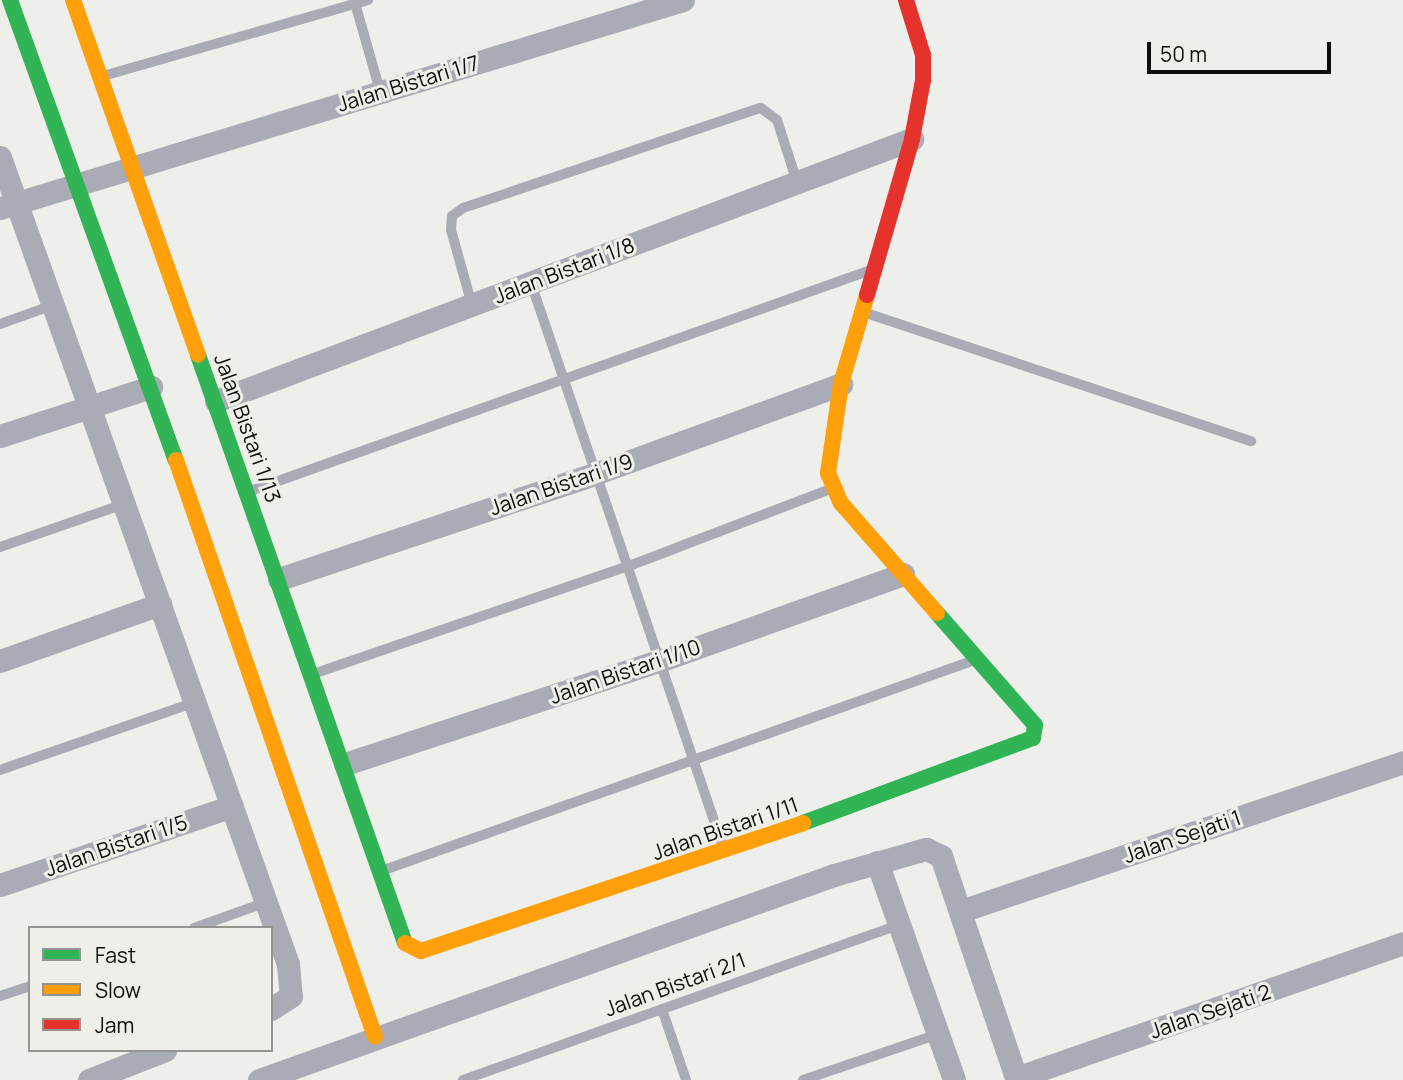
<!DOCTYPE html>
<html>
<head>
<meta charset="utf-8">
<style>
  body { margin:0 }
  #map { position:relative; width:1403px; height:1080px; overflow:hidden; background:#eeeeea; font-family:Manrope,sans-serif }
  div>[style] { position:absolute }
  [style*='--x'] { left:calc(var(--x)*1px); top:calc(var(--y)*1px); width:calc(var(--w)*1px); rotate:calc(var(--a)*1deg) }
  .lane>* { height:10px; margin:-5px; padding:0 5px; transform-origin:5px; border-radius:5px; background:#a9abb5 }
  .street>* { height:23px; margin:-11.5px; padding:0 11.5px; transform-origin:11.5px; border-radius:11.5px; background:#a9abb5 }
  .fast>* { height:16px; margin:-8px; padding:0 8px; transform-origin:8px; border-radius:8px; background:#30b455 }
  .slow>* { height:16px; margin:-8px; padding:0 8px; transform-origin:8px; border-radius:8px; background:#ff9f0a }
  .jam>* { height:16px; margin:-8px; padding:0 8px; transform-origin:8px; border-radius:8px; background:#e5322d }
  span { translate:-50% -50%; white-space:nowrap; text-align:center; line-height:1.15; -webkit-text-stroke:6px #efefe9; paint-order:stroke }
  .street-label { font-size:21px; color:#0c0c0a }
  .legend { position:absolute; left:28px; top:926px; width:245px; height:126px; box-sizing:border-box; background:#efefe9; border:2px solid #949490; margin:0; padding:9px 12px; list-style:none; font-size:21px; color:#0c0c0a }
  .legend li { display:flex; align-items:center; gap:14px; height:35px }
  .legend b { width:35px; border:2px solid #949490 }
  .scale { position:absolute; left:1147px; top:42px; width:184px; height:32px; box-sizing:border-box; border:4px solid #0c0c0a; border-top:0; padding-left:9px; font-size:21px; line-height:24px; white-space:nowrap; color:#0c0c0a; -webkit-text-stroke:5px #efefe9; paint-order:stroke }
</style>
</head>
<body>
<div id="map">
  <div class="lane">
    <div style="--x:355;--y:3;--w:91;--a:74.1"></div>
    <div style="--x:103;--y:76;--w:276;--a:-16"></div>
    <div style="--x:531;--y:283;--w:599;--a:71.2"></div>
    <div style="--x:472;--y:305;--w:78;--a:-105.6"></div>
    <div style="--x:451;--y:230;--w:14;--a:-86"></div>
    <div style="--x:452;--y:216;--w:14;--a:-36"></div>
    <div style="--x:463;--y:208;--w:314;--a:-18.6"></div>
    <div style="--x:761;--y:108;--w:20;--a:37"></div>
    <div style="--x:777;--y:120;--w:65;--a:72.1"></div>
    <div style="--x:866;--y:313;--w:406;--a:18.4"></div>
    <div style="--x:0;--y:324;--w:56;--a:-19.7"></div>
    <div style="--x:250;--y:491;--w:656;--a:-19.6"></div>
    <div style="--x:0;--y:547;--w:131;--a:-19.1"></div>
    <div style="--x:313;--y:674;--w:334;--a:-18.9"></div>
    <div style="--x:629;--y:566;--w:216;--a:-20.9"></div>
    <div style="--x:0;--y:770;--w:207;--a:-19.2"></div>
    <div style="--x:384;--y:870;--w:624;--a:-19.57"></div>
    <div style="--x:194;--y:928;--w:77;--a:-19.6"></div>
    <div style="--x:0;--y:996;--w:32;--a:-18"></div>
    <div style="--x:662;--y:1009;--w:75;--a:71.3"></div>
    <div style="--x:463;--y:1080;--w:464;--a:-19.6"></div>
    <div style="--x:803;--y:1080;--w:143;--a:-18.8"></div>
  </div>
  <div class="street">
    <div style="--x:0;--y:157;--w:857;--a:70.36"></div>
    <div style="--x:288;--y:964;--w:32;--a:85"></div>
    <div style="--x:291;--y:996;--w:24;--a:147"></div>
    <div style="--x:0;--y:208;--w:714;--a:-16.94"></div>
    <div style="--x:216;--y:401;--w:744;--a:-20.63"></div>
    <div style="--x:0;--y:436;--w:159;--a:-18"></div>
    <div style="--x:279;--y:579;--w:335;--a:-18.4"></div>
    <div style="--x:597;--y:473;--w:260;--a:-20"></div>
    <div style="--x:0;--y:661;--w:170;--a:-19.6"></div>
    <div style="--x:345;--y:764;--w:334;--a:-18.2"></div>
    <div style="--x:662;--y:660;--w:256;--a:-19.6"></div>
    <div style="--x:877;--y:862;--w:231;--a:70.5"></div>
    <div style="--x:0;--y:885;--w:245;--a:-18.8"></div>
    <div style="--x:961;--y:911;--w:466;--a:-18.6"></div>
    <div style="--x:1016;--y:1078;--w:410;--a:-19.2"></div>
    <div style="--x:89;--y:1080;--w:82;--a:-21.5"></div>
    <div style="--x:259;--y:1080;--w:610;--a:-19.62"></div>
    <div style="--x:834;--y:875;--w:96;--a:-15.8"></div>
    <div style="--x:926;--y:849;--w:17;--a:25"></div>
    <div style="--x:941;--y:856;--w:237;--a:71.3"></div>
  </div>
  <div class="fast">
    <div style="--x:10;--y:0;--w:489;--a:70.2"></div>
    <div style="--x:198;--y:355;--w:623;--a:70.61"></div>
    <div style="--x:803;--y:823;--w:245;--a:-20.3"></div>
    <div style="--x:1033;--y:738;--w:13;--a:-81"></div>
    <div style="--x:1035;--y:725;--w:149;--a:-131.2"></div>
  </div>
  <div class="slow">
    <div style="--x:73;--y:0;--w:376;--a:70.6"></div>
    <div style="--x:867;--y:295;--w:93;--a:106.3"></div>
    <div style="--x:841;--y:384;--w:90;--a:98.3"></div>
    <div style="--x:828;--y:473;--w:33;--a:67"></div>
    <div style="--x:841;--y:503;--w:146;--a:48.9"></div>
    <div style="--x:176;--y:460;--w:610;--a:70.97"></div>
    <div style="--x:405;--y:943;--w:18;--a:27"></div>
    <div style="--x:421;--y:951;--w:403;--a:-18.5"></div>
  </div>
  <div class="jam">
    <div style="--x:867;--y:295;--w:162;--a:-73.9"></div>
    <div style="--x:912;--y:139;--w:60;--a:-79.4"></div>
    <div style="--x:923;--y:80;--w:25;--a:-90"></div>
    <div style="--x:923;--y:55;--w:58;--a:-107.2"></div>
  </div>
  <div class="street-label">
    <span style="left:408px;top:83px;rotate:-17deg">Jalan Bistari 1/7</span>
    <span style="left:564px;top:270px;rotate:-21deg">Jalan Bistari 1/8</span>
    <span style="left:248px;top:428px;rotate:70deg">Jalan Bistari 1/13</span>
    <span style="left:561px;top:484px;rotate:-19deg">Jalan Bistari 1/9</span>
    <span style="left:625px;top:671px;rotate:-19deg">Jalan Bistari 1/10</span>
    <span style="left:725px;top:828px;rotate:-19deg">Jalan Bistari 1/11</span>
    <span style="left:1182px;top:836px;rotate:-19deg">Jalan Sejati 1</span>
    <span style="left:116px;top:845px;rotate:-19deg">Jalan Bistari 1/5</span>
    <span style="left:675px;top:984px;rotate:-20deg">Jalan Bistari 2/1</span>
    <span style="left:1210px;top:1011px;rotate:-19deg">Jalan Sejati 2</span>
  </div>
  <ul class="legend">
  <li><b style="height:9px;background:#30b455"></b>Fast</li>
  <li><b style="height:9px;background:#ff9f0a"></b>Slow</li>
  <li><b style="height:9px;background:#e5322d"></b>Jam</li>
  </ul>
  <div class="scale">50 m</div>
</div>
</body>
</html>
